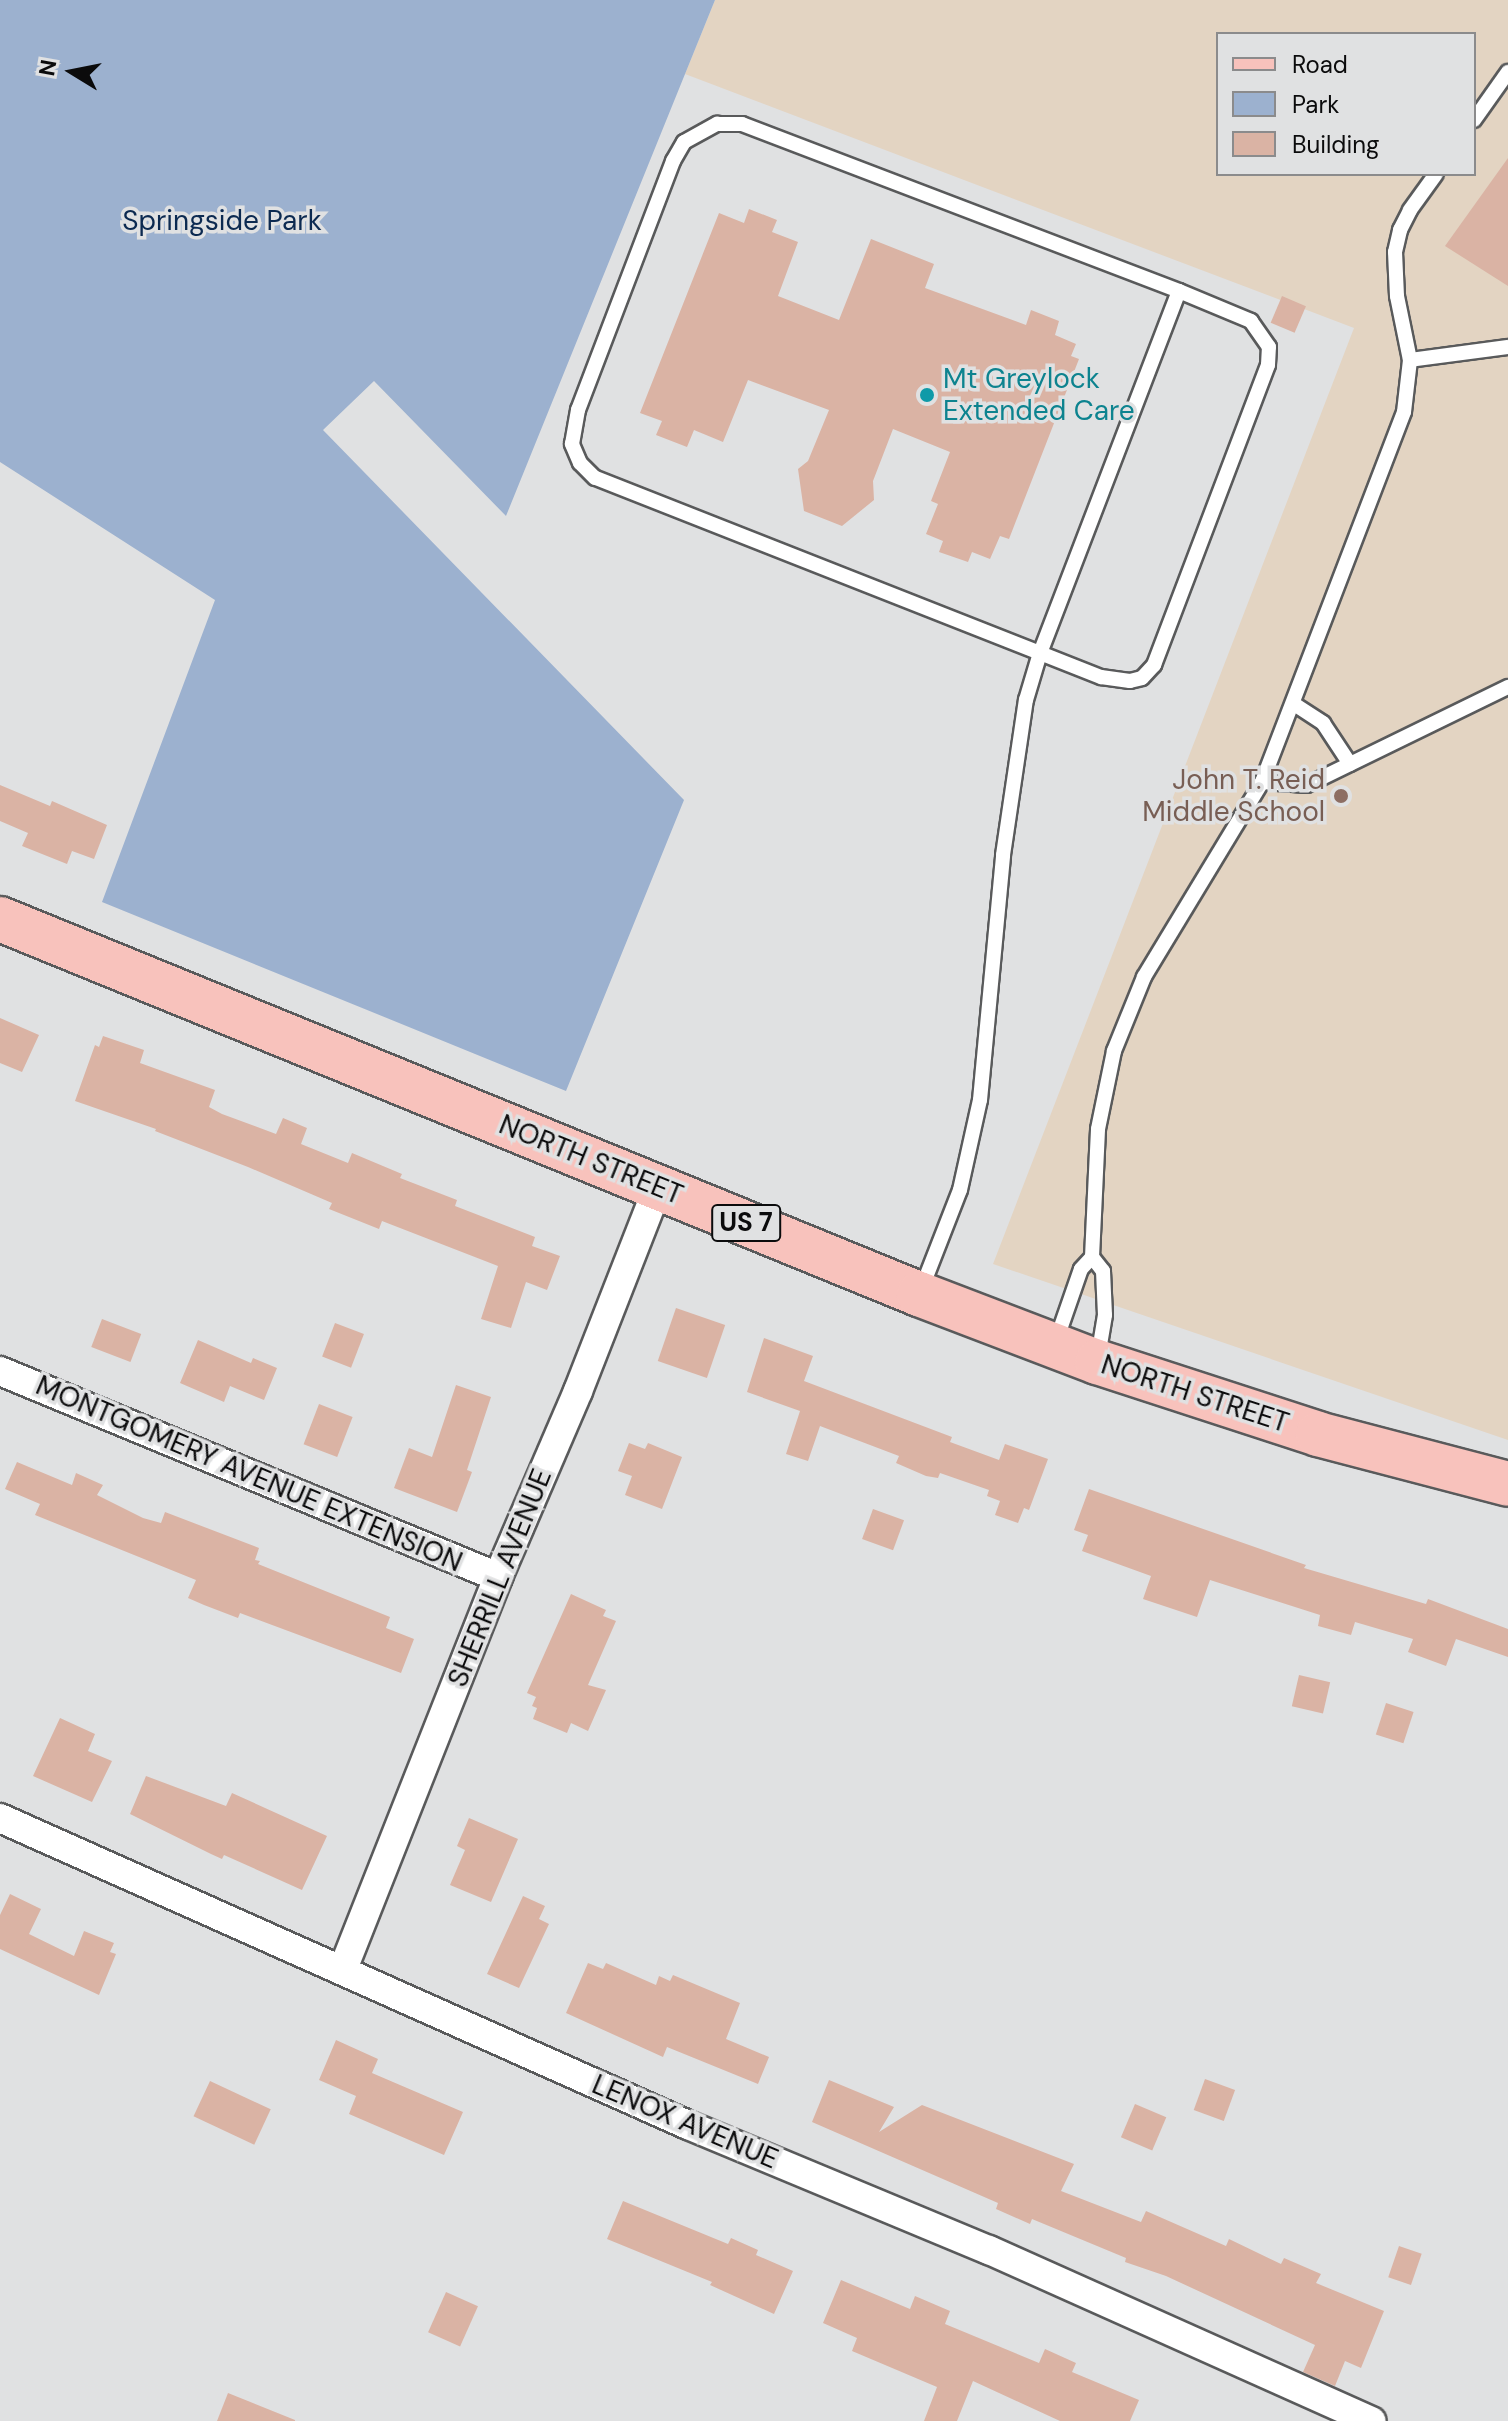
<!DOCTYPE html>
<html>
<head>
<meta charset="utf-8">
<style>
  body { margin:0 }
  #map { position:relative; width:1508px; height:2421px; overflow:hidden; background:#e0e1e2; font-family:"DM Sans",sans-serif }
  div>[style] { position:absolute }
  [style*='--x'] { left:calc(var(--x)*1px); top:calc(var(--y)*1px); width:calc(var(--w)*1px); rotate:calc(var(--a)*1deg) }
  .education>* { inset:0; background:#e3d4c2 }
  .green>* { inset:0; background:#9cb1cf }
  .building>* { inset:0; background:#dab3a4; transform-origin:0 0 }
  .roads { filter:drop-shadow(2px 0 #595a5b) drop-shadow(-2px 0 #595a5b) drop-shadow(0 2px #595a5b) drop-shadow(0 -2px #595a5b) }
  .service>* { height:14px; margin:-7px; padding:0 7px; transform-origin:7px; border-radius:7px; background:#fff }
  .minor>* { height:28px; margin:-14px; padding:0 14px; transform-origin:14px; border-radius:14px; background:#fff }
  .primary>* { height:44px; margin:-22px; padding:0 22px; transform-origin:22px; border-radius:22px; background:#f8c2bc }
  .dots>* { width:22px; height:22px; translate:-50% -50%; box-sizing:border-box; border:4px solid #e0e1e2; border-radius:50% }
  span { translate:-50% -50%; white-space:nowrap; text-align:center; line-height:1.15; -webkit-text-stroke:7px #e0e1e2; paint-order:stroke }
  .shield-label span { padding:2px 6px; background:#e0e1e2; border:2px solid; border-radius:6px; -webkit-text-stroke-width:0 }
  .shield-label { font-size:26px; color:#0b0b0c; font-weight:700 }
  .park-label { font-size:28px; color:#0c2a51 }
  .culture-label { font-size:28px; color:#0d838f }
  .left { translate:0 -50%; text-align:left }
  .education-label { font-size:28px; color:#785e54 }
  .right { translate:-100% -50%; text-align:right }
  .street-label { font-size:28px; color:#0b0b0c }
  .legend { position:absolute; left:1216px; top:32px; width:260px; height:144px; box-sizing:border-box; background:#e0e1e2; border:2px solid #8b8b8c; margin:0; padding:10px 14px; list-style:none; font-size:24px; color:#0b0b0c }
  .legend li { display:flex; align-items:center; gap:16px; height:40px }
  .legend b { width:40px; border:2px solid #8b8b8c }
  .north { position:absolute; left:32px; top:32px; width:80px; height:80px; -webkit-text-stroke:6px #e0e1e2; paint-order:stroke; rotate:280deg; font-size:22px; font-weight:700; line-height:32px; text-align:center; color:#0b0b0c }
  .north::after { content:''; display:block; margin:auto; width:28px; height:36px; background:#0b0b0c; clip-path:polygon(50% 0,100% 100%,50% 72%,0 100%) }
</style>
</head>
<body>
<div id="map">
  <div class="education">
    <div style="clip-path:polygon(evenodd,715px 0,1508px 0,1508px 1440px,993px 1264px,1354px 328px,685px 74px,715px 0,1218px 34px,1474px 34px,1474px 174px,1218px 174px,1218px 34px)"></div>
  </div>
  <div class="green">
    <div style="clip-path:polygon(0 0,715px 0,506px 516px,374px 381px,323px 430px,684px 800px,566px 1091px,102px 902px,215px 600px,0 462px)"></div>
  </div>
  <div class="building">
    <div style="clip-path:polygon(1508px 158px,1508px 286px,1445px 246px)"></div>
    <div style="clip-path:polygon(749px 209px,777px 220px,772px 232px,798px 242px,778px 296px,839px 320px,871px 239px,934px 264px,925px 288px,1026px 325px,1031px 310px,1059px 321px,1055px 335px,1076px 344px,1071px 356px,1079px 359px,1009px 539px,1000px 536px,990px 559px,972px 552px,968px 562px,939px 552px,943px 541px,926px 534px,938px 504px,931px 501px,950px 452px,893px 429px,873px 481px,874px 500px,842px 526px,804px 511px,798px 469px,808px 461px,829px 410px,748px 380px,723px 442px,694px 430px,687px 447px,656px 435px,662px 421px,640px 413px,719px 213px,744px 223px)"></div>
    <div style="left:1282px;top:296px;width:26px;height:29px;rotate:23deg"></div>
    <div style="clip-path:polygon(0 785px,50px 806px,52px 801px,107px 825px,94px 859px,72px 851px,67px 864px,22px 846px,28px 833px,0 821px)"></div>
    <div style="clip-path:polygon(0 1018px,39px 1035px,22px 1072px,0 1063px)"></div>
    <div style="clip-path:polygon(103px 1036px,144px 1050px,140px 1063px,215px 1090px,209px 1107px,222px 1114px,276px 1134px,283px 1118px,307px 1128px,301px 1144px,348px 1163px,352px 1153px,402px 1174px,400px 1178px,457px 1200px,455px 1206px,535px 1237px,532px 1246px,560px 1256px,547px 1290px,526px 1282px,511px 1328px,481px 1319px,498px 1266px,382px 1221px,379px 1229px,329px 1209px,332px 1203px,248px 1167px,155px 1131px,156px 1129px,75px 1101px,95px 1045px,99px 1047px)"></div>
    <div style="left:676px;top:1308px;width:52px;height:56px;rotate:19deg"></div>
    <div style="left:102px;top:1319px;width:42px;height:30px;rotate:21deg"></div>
    <div style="left:335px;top:1323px;width:31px;height:36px;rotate:21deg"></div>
    <div style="clip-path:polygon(764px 1338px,813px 1356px,804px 1381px,952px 1437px,950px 1442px,999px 1460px,1005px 1444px,1048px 1459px,1029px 1510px,1024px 1508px,1018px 1523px,995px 1515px,1000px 1501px,987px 1496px,989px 1490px,940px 1473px,938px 1478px,926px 1476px,896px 1463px,899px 1456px,820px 1426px,808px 1461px,786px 1454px,800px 1411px,747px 1392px)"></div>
    <div style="clip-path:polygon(198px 1340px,251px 1363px,253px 1358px,277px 1368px,264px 1400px,230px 1386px,224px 1402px,180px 1383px)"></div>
    <div style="clip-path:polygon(456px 1385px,491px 1397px,467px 1470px,472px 1472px,457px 1512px,394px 1488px,409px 1448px,432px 1457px)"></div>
    <div style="left:319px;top:1404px;width:36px;height:43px;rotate:21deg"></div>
    <div style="clip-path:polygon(629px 1443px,645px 1449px,648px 1443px,682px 1457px,662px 1509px,625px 1495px,632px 1476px,618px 1471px)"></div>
    <div style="clip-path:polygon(17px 1462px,72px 1485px,76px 1473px,103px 1485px,97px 1495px,143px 1518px,161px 1523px,165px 1512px,259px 1548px,255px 1560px,260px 1561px,258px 1564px,390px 1617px,386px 1628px,414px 1639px,401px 1673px,240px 1613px,238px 1618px,204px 1605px,188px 1598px,196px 1580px,35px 1515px,40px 1504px,5px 1489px)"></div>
    <div style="clip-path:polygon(1089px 1489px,1306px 1565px,1304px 1568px,1426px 1604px,1428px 1599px,1508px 1629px,1508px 1657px,1456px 1639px,1446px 1666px,1408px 1652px,1413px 1639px,1355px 1622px,1351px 1635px,1318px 1626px,1320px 1615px,1210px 1580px,1197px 1617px,1143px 1599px,1151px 1576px,1082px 1551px,1088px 1535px,1074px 1530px)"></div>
    <div style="left:873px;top:1509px;width:33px;height:32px;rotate:20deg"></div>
    <div style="clip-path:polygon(571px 1594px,606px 1610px,603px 1616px,616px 1621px,588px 1685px,606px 1690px,588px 1731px,571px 1723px,567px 1733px,533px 1719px,537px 1708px,532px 1706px,536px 1697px,527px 1693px)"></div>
    <div style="left:1299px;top:1675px;width:32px;height:32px;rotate:13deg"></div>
    <div style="left:1386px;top:1703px;width:29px;height:33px;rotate:18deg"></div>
    <div style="clip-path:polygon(60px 1718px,95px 1734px,88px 1751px,112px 1761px,92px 1802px,33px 1776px)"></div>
    <div style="clip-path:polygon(146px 1776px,226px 1806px,232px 1793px,327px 1836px,302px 1890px,224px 1855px,222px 1859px,211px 1854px,130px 1814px)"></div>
    <div style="clip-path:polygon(469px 1818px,518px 1839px,491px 1902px,450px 1885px,465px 1850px,457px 1846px)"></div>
    <div style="clip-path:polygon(10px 1894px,41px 1909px,29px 1934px,74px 1956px,84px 1931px,114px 1943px,110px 1952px,116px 1954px,99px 1995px,0 1949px,0 1915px)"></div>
    <div style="clip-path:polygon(523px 1896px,545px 1906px,539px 1919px,549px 1924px,519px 1988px,487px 1974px)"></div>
    <div style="clip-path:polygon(588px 1963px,603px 1969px,606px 1963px,656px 1985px,659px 1976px,670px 1981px,673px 1975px,740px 2003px,726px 2039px,769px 2057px,758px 2084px,667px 2047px,663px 2057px,566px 2013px)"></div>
    <div style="clip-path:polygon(336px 2040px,378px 2059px,372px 2073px,463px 2112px,444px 2155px,349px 2114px,356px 2096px,319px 2080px)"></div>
    <div style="left:1205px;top:2079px;width:32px;height:33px;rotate:20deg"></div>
    <div style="clip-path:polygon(829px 2080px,894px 2107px,879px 2132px,922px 2105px,1074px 2164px,1061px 2191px,1141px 2222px,1146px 2211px,1226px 2246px,1229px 2239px,1281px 2264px,1284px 2258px,1321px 2274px,1316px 2283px,1384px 2311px,1361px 2368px,1345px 2361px,1335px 2386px,1303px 2372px,1315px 2345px,1166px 2276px,1125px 2262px,1126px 2258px,1032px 2219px,1030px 2224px,996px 2209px,998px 2203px,812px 2122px)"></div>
    <div style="left:210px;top:2081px;width:67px;height:39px;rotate:25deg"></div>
    <div style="left:1135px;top:2104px;width:34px;height:36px;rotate:23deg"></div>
    <div style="clip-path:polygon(623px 2201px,728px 2244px,731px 2238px,758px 2250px,756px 2255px,793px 2271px,774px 2314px,710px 2285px,712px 2282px,607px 2239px)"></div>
    <div style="left:1399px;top:2246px;width:24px;height:33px;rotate:19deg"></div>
    <div style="clip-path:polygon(841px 2280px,910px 2309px,915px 2296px,950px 2311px,945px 2324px,1039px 2363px,1045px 2349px,1076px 2363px,1072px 2372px,1139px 2400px,1130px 2421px,1060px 2421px,973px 2381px,957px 2421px,924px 2421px,937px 2387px,852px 2351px,857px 2338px,823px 2323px)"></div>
    <div style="left:446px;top:2292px;width:35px;height:44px;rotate:24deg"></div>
    <div style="clip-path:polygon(228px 2393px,295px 2420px,295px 2421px,217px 2421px)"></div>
  </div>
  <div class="roads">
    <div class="service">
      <div style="--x:1474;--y:120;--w:59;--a:-54.7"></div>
      <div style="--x:1410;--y:360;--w:99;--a:-7.6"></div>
      <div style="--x:1294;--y:704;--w:35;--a:33"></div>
      <div style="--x:1323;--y:723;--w:49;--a:56.6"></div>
      <div style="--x:1262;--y:782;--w:45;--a:3.8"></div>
      <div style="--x:1307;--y:785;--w:224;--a:-26"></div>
      <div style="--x:1092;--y:1257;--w:18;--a:52"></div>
      <div style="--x:1103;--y:1271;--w:44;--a:87.4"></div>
      <div style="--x:1105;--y:1315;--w:43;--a:99.5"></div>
      <div style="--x:921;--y:1290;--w:107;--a:-68.7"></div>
      <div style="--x:960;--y:1190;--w:92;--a:-77.5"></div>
      <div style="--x:980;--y:1100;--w:246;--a:-84.6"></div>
      <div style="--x:1003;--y:855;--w:157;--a:-81.6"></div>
      <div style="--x:1026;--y:700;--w:49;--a:-73.4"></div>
      <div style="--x:1040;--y:653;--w:478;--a:-158.5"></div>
      <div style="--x:595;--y:478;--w:21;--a:-135"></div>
      <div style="--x:580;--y:463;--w:21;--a:-113"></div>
      <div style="--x:572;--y:444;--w:35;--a:-80"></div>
      <div style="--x:578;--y:410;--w:267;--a:-69.1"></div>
      <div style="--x:673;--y:161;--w:22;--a:-60"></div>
      <div style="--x:684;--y:142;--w:38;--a:-29"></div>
      <div style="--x:717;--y:124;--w:25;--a:0"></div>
      <div style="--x:742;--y:124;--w:468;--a:20.9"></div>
      <div style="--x:1179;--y:291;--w:388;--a:111"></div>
      <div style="--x:1040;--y:653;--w:66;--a:21.5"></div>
      <div style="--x:1101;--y:677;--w:29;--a:8"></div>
      <div style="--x:1130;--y:681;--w:12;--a:-14"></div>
      <div style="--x:1142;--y:678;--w:18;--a:-47"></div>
      <div style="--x:1154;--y:665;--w:321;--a:-69.2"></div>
      <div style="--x:1268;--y:365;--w:18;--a:-87"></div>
      <div style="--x:1269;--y:347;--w:32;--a:-125"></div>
      <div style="--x:1251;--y:321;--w:78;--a:-157.4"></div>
      <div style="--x:1056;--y:1341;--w:76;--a:-70.9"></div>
      <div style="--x:1081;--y:1269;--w:16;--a:-47"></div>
      <div style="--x:1092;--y:1257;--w:128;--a:-87.3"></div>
      <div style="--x:1098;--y:1129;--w:80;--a:-78.4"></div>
      <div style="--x:1114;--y:1051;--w:80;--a:-67.9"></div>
      <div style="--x:1144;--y:977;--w:228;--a:-58.8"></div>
      <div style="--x:1262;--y:782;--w:396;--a:-69"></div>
      <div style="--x:1404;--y:412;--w:52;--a:-83.4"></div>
      <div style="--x:1410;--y:360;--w:65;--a:-101.5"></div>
      <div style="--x:1397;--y:296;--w:44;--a:-92.6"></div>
      <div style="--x:1395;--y:252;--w:23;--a:-77"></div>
      <div style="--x:1400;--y:230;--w:22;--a:-63"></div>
      <div style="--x:1410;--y:210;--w:44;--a:-54.2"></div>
    </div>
    <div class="minor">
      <div style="--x:0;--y:1371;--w:539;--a:22.47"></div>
      <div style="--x:0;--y:1818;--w:753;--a:24.05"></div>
      <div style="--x:688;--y:2125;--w:326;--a:22.6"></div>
      <div style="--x:989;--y:2250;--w:419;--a:24.1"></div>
      <div style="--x:343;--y:1969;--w:422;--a:-68.4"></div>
      <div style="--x:498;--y:1577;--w:202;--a:-66.7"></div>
      <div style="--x:578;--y:1391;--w:219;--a:-68.6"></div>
    </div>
    <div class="primary">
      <div style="--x:0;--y:919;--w:993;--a:22.2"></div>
      <div style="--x:919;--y:1294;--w:191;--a:20.9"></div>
      <div style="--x:1097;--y:1362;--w:232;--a:18"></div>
      <div style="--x:1318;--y:1434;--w:196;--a:14.7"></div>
    </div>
  </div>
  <div class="dots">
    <div style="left:927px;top:395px;background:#0f9aa8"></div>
    <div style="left:1341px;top:796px;background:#8d6e63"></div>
  </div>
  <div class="shield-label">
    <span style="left:746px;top:1223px">US 7</span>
  </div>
  <div class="park-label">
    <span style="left:222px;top:221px">Springside Park</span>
  </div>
  <div class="culture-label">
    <span class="left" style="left:943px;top:395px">Mt Greylock<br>Extended Care</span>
  </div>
  <div class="education-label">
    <span class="right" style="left:1325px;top:796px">John T. Reid<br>Middle School</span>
  </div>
  <div class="street-label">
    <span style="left:591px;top:1160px;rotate:22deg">NORTH STREET</span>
    <span style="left:1195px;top:1394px;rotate:18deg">NORTH STREET</span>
    <span style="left:249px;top:1474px;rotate:23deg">MONTGOMERY AVENUE EXTENSION</span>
    <span style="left:500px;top:1578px;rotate:-68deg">SHERRILL AVENUE</span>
    <span style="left:685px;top:2122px;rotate:23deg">LENOX AVENUE</span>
  </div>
  <ul class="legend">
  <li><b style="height:10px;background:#f8c2bc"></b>Road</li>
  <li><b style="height:22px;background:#9cb1cf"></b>Park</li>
  <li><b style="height:22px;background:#dab3a4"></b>Building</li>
  </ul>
  <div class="north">N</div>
</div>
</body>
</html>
